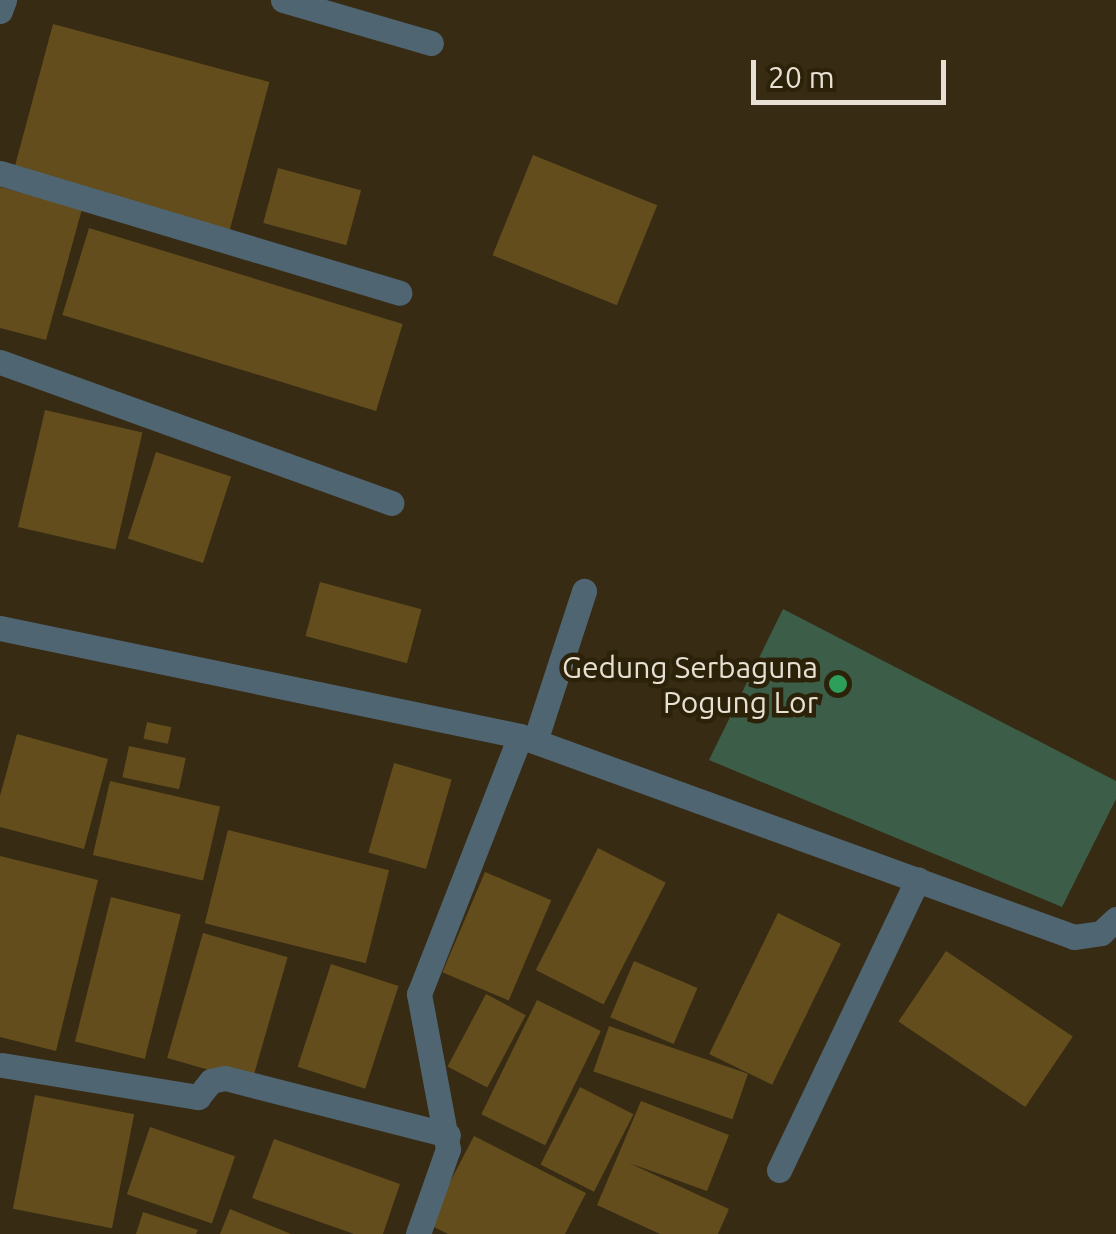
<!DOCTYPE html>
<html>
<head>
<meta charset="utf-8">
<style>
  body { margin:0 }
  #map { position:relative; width:1116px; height:1234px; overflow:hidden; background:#372b14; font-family:Ubuntu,sans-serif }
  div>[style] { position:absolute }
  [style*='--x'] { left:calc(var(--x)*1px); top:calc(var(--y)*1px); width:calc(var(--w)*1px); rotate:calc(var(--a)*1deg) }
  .green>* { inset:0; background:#3c5e49 }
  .building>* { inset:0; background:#634d1c; transform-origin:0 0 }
  .street>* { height:25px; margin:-12.5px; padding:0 12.5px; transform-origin:12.5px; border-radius:12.5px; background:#506572 }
  .dots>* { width:28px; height:28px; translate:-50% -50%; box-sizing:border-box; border:5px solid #2c220a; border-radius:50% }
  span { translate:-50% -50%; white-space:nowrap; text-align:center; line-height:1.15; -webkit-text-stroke:9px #2c220a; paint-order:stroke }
  .poi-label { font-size:30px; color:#e8e1d3 }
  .right { translate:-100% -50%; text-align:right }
  .scale { position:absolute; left:751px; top:60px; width:195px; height:45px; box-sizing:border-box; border:5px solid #e8e1d3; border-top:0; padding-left:12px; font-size:30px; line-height:35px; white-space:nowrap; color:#e8e1d3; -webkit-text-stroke:8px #2c220a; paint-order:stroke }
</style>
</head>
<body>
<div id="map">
  <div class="green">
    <div style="clip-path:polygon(783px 609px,1116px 781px,1116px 799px,1062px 907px,709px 760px)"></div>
  </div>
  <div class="building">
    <div style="left:53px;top:24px;width:224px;height:154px;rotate:15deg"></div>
    <div style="left:533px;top:155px;width:134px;height:108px;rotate:22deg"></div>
    <div style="left:278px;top:168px;width:86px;height:57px;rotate:15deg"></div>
    <div style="clip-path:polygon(0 187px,82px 209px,46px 340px,0 328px)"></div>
    <div style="left:89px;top:228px;width:328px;height:91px;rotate:17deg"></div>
    <div style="left:45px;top:410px;width:100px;height:120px;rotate:13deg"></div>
    <div style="left:156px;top:452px;width:79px;height:91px;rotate:18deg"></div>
    <div style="left:320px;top:582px;width:105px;height:56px;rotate:15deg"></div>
    <div style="left:147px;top:722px;width:25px;height:17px;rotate:12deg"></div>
    <div style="clip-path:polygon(17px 734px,108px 759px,84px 849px,0 827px,0 796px)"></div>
    <div style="left:129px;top:746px;width:58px;height:32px;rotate:12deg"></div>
    <div style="left:394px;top:763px;width:60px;height:93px;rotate:16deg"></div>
    <div style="left:110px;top:781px;width:113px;height:76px;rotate:13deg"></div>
    <div style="left:228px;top:830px;width:166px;height:96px;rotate:14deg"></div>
    <div style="left:598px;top:848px;width:76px;height:137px;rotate:27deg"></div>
    <div style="clip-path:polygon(0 856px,98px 880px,56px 1051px,0 1037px)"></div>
    <div style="left:485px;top:872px;width:72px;height:109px;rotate:23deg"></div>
    <div style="left:111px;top:897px;width:72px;height:149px;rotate:14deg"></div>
    <div style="left:778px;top:913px;width:70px;height:157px;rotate:26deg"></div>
    <div style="left:203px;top:933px;width:88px;height:130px;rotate:16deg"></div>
    <div style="left:946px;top:951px;width:153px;height:85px;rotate:34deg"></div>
    <div style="left:634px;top:961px;width:69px;height:61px;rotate:23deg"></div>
    <div style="left:331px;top:964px;width:71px;height:108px;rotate:18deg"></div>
    <div style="left:486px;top:994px;width:45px;height:82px;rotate:28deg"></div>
    <div style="left:537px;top:1000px;width:71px;height:127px;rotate:26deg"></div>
    <div style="left:609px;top:1026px;width:147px;height:48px;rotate:19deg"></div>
    <div style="left:580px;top:1087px;width:60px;height:87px;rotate:27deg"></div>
    <div style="left:35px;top:1095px;width:101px;height:116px;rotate:11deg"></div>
    <div style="clip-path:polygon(641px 1101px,729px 1135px,707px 1191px,629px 1163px,729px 1209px,718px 1234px,660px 1234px,597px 1205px)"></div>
    <div style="left:150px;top:1127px;width:90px;height:71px;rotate:19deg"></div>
    <div style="clip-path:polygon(474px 1136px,586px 1193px,565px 1234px,448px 1234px,428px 1224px)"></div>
    <div style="clip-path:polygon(274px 1139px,400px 1184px,383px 1234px,354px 1234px,252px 1198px)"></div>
    <div style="clip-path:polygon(230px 1209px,291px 1234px,220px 1234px)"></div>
    <div style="clip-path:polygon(143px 1212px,198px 1230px,196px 1234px,136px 1234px)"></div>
  </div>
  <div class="street">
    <div style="--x:283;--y:0;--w:154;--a:16.2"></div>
    <div style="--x:0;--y:11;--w:12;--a:-70"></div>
    <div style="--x:0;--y:173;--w:417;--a:16.7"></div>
    <div style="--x:0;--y:362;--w:416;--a:19.8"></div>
    <div style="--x:0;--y:628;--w:531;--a:11.73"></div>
    <div style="--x:520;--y:736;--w:589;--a:19.94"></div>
    <div style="--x:1074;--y:937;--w:27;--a:-8"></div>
    <div style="--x:1101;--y:933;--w:21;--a:-43"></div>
    <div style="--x:535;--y:741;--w:158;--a:-71.9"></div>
    <div style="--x:2;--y:1065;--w:199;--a:9.3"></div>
    <div style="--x:198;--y:1097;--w:21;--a:-51"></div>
    <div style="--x:211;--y:1081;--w:14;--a:-12"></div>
    <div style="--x:225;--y:1078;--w:230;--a:14.3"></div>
    <div style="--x:779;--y:1170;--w:322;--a:-64.5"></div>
    <div style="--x:418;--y:1234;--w:90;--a:-70.6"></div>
    <div style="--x:448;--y:1149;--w:158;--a:-100.6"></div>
    <div style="--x:419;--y:994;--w:277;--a:-68.6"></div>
  </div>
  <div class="dots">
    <div style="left:838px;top:684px;background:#2e9e5b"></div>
  </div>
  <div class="poi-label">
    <span class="right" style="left:818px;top:684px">Gedung Serbaguna<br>Pogung Lor</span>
  </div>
  <div class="scale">20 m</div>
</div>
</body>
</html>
